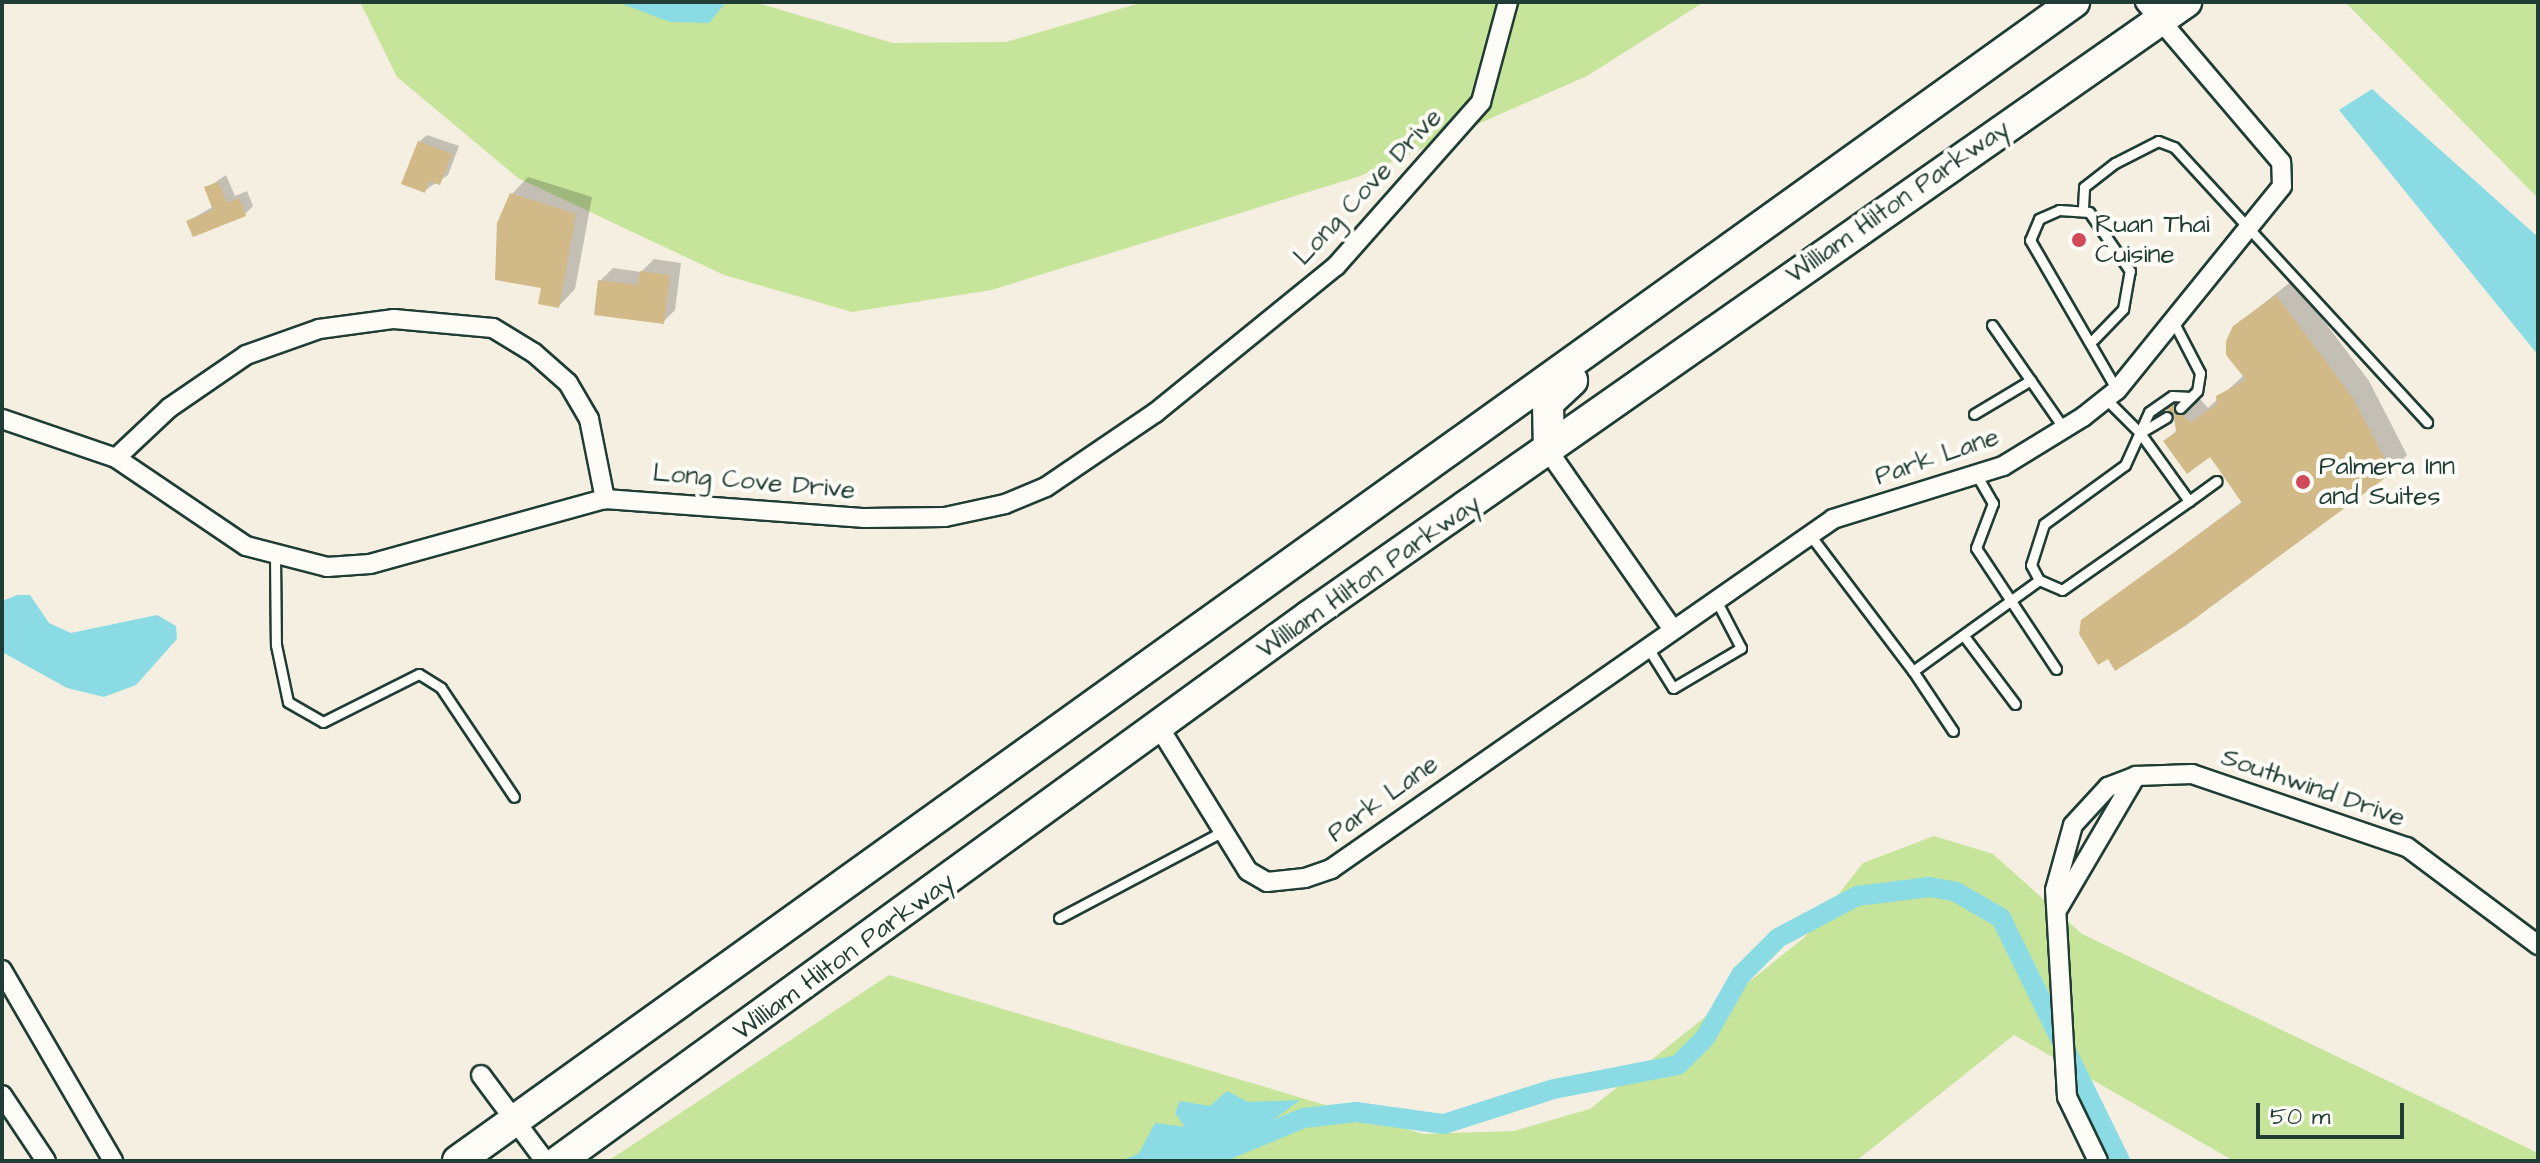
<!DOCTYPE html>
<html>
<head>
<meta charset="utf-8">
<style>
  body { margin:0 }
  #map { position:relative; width:2540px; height:1163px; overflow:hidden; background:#f4efe1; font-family:"Architects Daughter",sans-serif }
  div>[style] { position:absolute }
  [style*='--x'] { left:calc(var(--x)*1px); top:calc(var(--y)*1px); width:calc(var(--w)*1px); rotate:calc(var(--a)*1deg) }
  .green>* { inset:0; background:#c7e49b }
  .water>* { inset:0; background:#8bdbe5 }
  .shadow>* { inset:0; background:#0003 }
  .canal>* { height:20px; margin:-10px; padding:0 10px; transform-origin:10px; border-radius:10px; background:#8bdbe5 }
  .building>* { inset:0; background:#d1b988 }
  .roads { filter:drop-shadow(2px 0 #1f3d34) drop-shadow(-2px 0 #1f3d34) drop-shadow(0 2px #1f3d34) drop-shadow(0 -2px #1f3d34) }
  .service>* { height:9px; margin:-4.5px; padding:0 4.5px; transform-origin:4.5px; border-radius:4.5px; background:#fdfcf7 }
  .minor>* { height:18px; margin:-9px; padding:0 9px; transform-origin:9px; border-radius:9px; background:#fdfcf7 }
  .trunk>* { height:30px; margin:-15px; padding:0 15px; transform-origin:15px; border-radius:15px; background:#fdfcf7 }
  .dots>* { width:22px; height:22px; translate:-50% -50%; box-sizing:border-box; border:4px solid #fdfcf7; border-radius:50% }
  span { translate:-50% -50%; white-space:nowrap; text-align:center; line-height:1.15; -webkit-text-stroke:8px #fdfcf7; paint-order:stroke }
  .street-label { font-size:26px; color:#1f3d34 }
  .poi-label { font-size:26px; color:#1f3d34 }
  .left { translate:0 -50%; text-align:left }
  .frame { position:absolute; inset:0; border:4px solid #1f3d34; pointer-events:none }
  .scale { position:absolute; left:2256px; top:1103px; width:148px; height:36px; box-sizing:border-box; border:4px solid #1f3d34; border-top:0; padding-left:10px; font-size:24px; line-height:28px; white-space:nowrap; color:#1f3d34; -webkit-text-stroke:6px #fdfcf7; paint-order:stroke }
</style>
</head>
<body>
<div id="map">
  <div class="green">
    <div style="clip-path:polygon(360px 2px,754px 2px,893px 43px,1006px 42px,1144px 2px,1704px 2px,1587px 76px,1360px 176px,991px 290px,852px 312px,724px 275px,518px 178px,397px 77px)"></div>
    <div style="clip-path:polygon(2345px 2px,2538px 2px,2538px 198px)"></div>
    <div style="clip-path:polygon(1934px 836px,1993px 854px,2082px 934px,2538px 1153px,2538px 1161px,2234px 1161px,2014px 1035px,1856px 1161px,608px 1161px,889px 975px,1423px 1134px,1514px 1131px,1590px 1109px,1805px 937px,1863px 863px)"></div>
  </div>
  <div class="water">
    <div style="clip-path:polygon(617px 2px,726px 2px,709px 23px,670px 22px)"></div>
    <div style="clip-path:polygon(2372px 89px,2538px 237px,2538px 355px,2339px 110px)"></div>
    <div style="clip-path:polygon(17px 595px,30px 595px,49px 623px,71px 633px,157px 615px,176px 626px,177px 639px,136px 685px,104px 697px,67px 688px,2px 652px,2px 601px)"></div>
    <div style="clip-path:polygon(1227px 1091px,1248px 1102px,1300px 1100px,1252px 1136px,1186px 1161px,1122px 1161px,1139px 1153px,1155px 1123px,1185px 1127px,1175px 1113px,1180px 1101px,1210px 1106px)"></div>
  </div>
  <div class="shadow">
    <div style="clip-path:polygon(427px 135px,459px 146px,448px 175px,424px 191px,419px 142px)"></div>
    <div style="clip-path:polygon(226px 175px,235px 196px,247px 191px,253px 206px,245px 214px,188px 221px,214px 206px,207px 188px)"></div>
    <div style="clip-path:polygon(528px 177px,592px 197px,575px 289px,559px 306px,544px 287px,512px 194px)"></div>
    <div style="clip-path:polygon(654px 259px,681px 263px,675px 310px,663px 322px,600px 281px,613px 268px,641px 272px)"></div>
    <div style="clip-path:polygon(2293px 280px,2369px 381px,2407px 455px,2390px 472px,2083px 621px,2243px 501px,2211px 455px,2166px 441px,2178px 429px,2169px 409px,2191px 389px,2208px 408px,2244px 375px,2234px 327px)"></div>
  </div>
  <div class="canal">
    <div style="--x:1200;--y:1161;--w:113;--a:-22.5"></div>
    <div style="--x:1304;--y:1118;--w:52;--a:-6.6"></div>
    <div style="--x:1356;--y:1112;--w:89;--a:7.8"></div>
    <div style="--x:1444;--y:1124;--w:115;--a:-17.7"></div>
    <div style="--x:1554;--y:1089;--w:126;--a:-11"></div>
    <div style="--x:1678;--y:1065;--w:38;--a:-45"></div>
    <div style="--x:1705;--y:1038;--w:73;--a:-60.3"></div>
    <div style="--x:1741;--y:975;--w:52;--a:-45"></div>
    <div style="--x:1778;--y:938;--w:89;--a:-28"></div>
    <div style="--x:1857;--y:896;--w:73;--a:-7.1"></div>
    <div style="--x:1929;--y:887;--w:27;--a:10"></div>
    <div style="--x:1956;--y:892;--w:52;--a:30"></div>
    <div style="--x:2001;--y:918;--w:271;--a:63.9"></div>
  </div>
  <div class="building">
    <div style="clip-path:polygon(418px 141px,452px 154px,440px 185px,429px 181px,425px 193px,401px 184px)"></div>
    <div style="clip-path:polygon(218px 182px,227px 203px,239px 198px,246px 216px,193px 237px,186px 221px,213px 210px,204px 187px)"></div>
    <div style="clip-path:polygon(510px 193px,576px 214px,559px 308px,538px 304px,541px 288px,495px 280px,497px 223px)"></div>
    <div style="clip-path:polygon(640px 271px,670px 275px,664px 324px,594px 315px,598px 280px,638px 285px)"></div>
    <div style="clip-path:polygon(2276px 295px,2353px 398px,2392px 473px,2185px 626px,2115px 671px,2108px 659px,2098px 665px,2079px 634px,2081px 620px,2242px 503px,2210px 457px,2187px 474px,2163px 441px,2176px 432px,2174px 414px,2166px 410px,2174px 404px,2190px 423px,2217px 404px,2216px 396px,2246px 380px,2226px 355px,2226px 341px,2233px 326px)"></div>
  </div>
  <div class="roads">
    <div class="service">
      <div style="--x:2083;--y:208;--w:21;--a:-87"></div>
      <div style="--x:2084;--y:187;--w:39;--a:-38"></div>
      <div style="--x:2115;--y:163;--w:48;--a:-27.1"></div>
      <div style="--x:2158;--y:141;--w:17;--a:21"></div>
      <div style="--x:2174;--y:147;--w:374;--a:47.4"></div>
      <div style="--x:2172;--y:319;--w:61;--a:62.6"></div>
      <div style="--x:2200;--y:373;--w:18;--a:99"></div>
      <div style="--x:2197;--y:391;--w:24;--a:135"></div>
      <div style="--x:1992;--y:325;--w:128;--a:55.2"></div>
      <div style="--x:2094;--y:339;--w:42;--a:-46"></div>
      <div style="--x:2123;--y:309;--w:39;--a:-80"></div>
      <div style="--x:2130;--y:271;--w:72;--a:-124.8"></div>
      <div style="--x:2089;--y:212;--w:30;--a:-176"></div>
      <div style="--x:2059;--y:210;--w:22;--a:156"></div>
      <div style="--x:2039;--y:219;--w:23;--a:113"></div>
      <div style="--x:2030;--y:240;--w:173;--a:59.9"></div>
      <div style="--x:2106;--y:399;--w:48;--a:45"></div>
      <div style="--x:2140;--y:433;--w:31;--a:-31"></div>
      <div style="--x:1974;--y:414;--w:66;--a:-30.8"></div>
      <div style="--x:2140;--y:433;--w:84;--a:54.2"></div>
      <div style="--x:2189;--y:501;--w:34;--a:-36"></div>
      <div style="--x:1976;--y:474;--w:34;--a:60"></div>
      <div style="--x:1993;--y:503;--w:48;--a:110.7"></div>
      <div style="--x:1976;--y:548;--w:145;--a:56.5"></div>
      <div style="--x:1810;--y:535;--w:171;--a:52.9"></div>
      <div style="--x:1913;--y:671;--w:155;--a:-35.8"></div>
      <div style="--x:2039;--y:580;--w:25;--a:23"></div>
      <div style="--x:2062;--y:590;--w:155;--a:-35"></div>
      <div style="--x:275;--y:556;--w:89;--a:89.4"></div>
      <div style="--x:276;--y:645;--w:58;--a:78.1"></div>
      <div style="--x:288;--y:702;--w:40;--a:29.7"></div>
      <div style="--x:323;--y:722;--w:107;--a:-26.6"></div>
      <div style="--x:419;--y:674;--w:26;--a:32"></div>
      <div style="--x:441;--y:688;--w:131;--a:56.2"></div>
      <div style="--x:2039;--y:580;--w:17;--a:-118"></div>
      <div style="--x:2031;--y:565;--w:43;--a:-72.4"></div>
      <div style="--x:2044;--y:524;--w:100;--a:-36.1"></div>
      <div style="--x:2125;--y:465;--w:58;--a:-65.6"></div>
      <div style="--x:2149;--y:412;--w:28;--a:-35"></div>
      <div style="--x:2172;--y:396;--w:19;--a:3"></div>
      <div style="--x:1964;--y:636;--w:85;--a:53.1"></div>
      <div style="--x:1648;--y:648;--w:47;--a:58"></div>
      <div style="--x:1673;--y:688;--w:79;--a:-30.5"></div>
      <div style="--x:1741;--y:648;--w:54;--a:-117.5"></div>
      <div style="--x:1913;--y:671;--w:72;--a:56.3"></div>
      <div style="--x:1059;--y:918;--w:186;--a:-27.9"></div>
    </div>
    <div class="minor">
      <div style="--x:2;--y:419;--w:120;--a:18.9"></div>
      <div style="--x:116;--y:458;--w:157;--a:34.1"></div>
      <div style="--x:246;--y:546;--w:84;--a:14.5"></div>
      <div style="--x:327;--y:567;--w:43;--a:-4"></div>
      <div style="--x:370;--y:564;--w:244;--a:-15.5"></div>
      <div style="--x:605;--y:499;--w:261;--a:4.2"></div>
      <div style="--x:865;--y:518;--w:80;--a:-0.7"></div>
      <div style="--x:945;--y:517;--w:61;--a:-12.2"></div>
      <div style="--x:1005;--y:504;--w:44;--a:-22.5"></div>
      <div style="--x:1046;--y:487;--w:132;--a:-34.2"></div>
      <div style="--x:1155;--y:413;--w:233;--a:-39.1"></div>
      <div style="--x:1336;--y:266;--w:219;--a:-48.5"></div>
      <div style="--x:1481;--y:102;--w:104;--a:-74.9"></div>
      <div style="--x:1549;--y:452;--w:213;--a:55.1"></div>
      <div style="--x:116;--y:458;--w:73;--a:-43.3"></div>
      <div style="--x:169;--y:408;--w:93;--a:-34.5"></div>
      <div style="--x:246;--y:355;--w:77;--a:-19.6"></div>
      <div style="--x:319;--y:329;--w:76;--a:-7.6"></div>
      <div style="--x:394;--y:319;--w:99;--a:5.2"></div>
      <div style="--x:493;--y:328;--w:48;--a:31.4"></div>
      <div style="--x:534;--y:353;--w:45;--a:41.4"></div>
      <div style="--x:568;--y:383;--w:42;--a:59.7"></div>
      <div style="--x:589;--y:419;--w:82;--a:78.7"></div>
      <div style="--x:1159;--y:727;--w:169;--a:58.3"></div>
      <div style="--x:1248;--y:871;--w:22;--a:30"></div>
      <div style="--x:1267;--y:882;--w:38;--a:-6"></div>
      <div style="--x:1305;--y:878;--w:28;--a:-19"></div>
      <div style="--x:1331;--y:869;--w:612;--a:-34.88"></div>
      <div style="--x:1833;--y:519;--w:178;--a:-17.3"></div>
      <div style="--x:2003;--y:466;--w:94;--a:-31.5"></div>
      <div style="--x:2083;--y:417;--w:43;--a:-38.5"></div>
      <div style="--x:2117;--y:390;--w:262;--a:-51"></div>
      <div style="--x:2282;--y:186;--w:24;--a:-92"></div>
      <div style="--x:2281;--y:162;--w:210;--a:-130.4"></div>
      <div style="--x:2059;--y:907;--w:152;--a:-59.6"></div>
      <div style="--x:2;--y:970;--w:221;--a:59.8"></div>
      <div style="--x:481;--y:1075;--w:107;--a:53.3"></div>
      <div style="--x:2;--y:1095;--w:79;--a:56.3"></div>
      <div style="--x:2098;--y:1161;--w:71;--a:-115.8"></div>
      <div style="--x:2067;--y:1097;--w:207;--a:-93.3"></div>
      <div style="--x:2055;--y:890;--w:67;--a:-74.5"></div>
      <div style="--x:2073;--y:825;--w:52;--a:-47.4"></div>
      <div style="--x:2108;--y:787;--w:30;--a:-21"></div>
      <div style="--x:2136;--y:776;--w:56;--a:-2"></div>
      <div style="--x:2192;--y:774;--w:227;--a:18.8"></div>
      <div style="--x:2407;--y:847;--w:164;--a:36.8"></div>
    </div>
    <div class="trunk">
      <div style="--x:1549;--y:452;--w:49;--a:-91.2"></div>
      <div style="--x:1548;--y:403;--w:33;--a:-43"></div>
      <div style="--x:458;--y:1161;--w:1989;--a:-35.65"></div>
      <div style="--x:559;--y:1161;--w:927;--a:-36"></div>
      <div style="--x:1309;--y:616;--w:1071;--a:-35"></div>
    </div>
  </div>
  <div class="dots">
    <div style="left:2079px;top:240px;background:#d1495b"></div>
    <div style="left:2303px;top:482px;background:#d1495b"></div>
  </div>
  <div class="street-label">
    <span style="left:1368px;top:187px;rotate:-47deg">Long Cove Drive</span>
    <span style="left:1898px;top:202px;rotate:-35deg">William Hilton Parkway</span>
    <span style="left:1937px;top:457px;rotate:-19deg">Park Lane</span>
    <span style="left:754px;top:482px;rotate:5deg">Long Cove Drive</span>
    <span style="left:1369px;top:577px;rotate:-35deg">William Hilton Parkway</span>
    <span style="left:2313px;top:788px;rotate:19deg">Southwind Drive</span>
    <span style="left:1383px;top:799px;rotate:-36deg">Park Lane</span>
    <span style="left:844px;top:957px;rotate:-36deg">William Hilton Parkway</span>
  </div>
  <div class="poi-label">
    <span class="left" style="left:2095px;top:240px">Ruan Thai<br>Cuisine</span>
    <span class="left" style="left:2319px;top:482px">Palmera Inn<br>and Suites</span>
  </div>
  <div class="frame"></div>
  <div class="scale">50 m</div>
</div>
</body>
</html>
